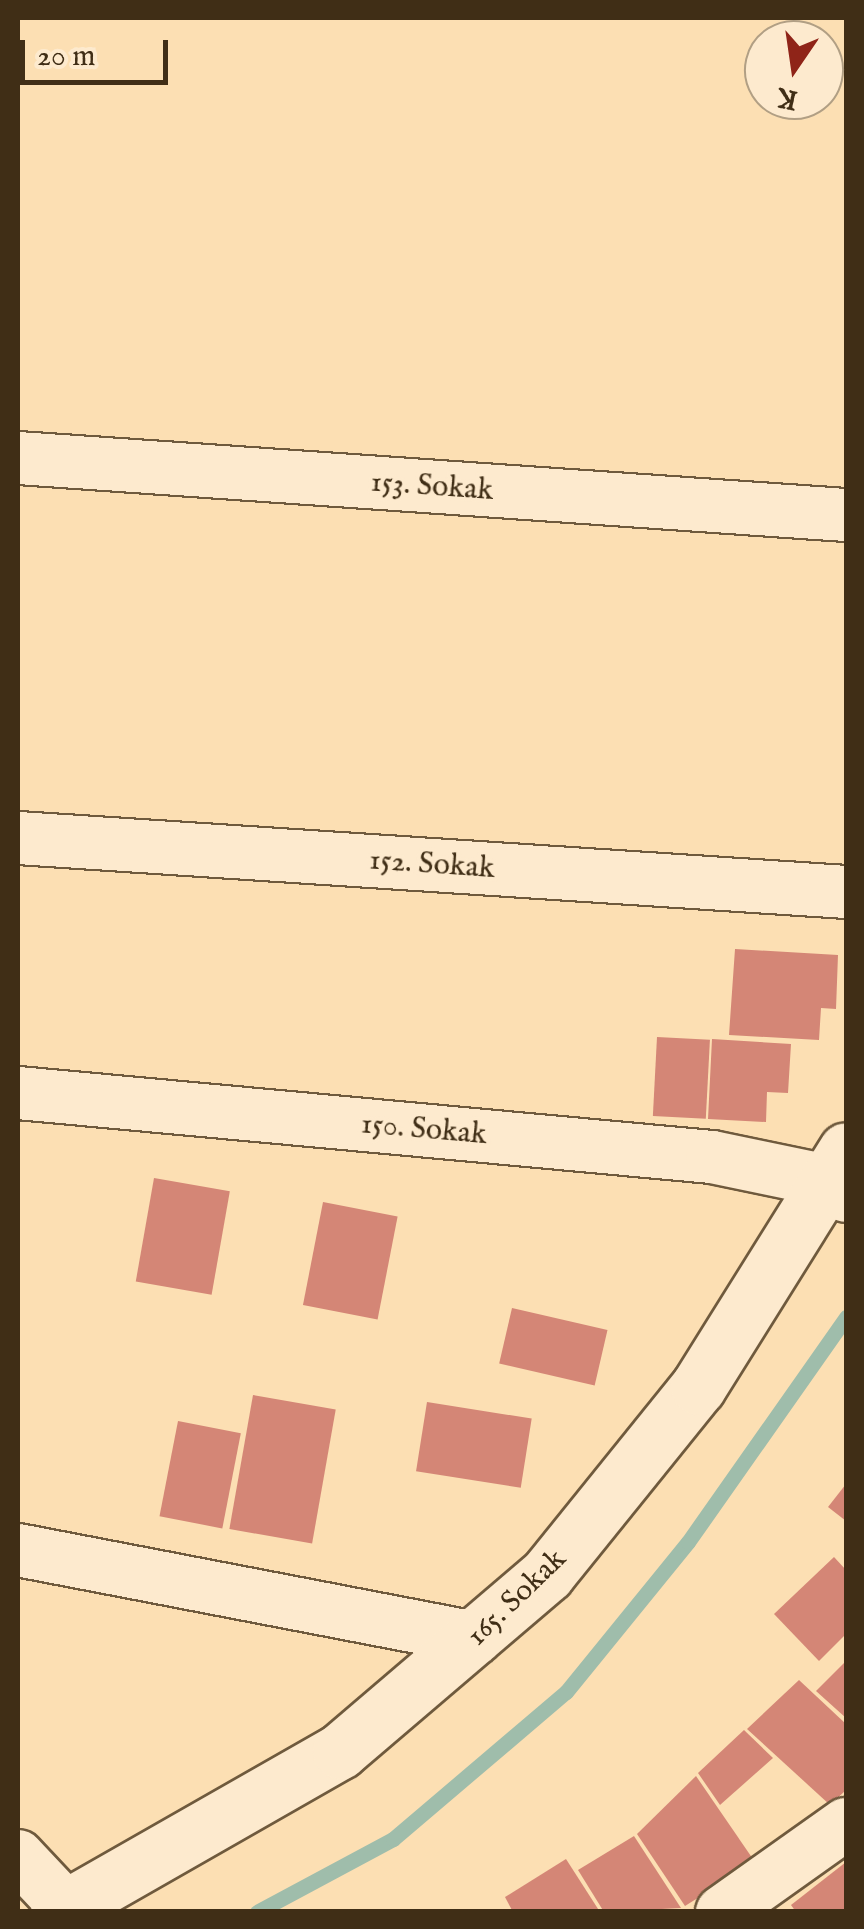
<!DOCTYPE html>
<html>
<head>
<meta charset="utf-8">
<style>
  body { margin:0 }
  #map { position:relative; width:864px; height:1929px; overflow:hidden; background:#fcdfb3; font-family:"IM FELL English",serif }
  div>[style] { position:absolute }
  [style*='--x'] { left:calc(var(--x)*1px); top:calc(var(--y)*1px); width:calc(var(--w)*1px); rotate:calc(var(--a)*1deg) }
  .stream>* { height:15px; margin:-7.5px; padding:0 7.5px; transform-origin:7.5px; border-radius:7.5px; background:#9fbdab }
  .building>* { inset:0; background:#d48676; transform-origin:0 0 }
  .roads { filter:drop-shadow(2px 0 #6f5a3d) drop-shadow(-2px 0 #6f5a3d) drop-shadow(0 2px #6f5a3d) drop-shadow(0 -2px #6f5a3d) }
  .minor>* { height:52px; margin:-26px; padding:0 26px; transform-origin:26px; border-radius:26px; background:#fdeace }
  .secondary>* { height:55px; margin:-27.5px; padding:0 27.5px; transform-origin:27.5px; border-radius:27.5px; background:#fdeace }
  span { translate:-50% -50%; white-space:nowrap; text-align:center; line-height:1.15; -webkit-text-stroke:8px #fdeace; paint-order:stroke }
  .street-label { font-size:30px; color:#402e16 }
  .frame { position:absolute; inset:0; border:20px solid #402e16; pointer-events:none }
  .north { position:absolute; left:744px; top:20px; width:100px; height:100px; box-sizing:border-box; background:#fdeace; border:2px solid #b19f84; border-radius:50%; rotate:193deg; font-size:28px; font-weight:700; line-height:40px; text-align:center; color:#402e16 }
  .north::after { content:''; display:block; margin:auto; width:35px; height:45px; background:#8f2418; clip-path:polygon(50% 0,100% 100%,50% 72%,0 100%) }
  .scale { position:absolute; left:20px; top:40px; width:148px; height:45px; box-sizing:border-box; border:5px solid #402e16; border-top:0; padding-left:12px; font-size:30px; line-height:35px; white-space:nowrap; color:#402e16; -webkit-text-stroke:8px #fdeace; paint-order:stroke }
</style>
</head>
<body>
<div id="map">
  <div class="stream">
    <div style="--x:257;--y:1912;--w:154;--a:-28.2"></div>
    <div style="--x:393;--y:1839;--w:227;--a:-40.4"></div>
    <div style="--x:566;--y:1692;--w:193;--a:-50.9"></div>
    <div style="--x:688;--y:1542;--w:275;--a:-54.9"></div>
  </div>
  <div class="building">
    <div style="clip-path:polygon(735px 949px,838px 955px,836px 1009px,821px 1008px,819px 1040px,729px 1035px)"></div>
    <div style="left:657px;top:1037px;width:53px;height:79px;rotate:3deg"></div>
    <div style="clip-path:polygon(712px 1039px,791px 1044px,788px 1093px,767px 1092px,766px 1122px,708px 1119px)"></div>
    <div style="left:154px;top:1178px;width:77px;height:105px;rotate:10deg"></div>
    <div style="left:323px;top:1202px;width:76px;height:105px;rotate:11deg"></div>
    <div style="left:512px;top:1308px;width:98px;height:57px;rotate:13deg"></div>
    <div style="left:253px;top:1395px;width:84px;height:136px;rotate:10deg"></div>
    <div style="left:427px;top:1402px;width:106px;height:70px;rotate:9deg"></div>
    <div style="left:178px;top:1421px;width:64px;height:97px;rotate:11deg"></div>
    <div style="clip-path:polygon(846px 1484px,846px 1521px,828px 1507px)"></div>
    <div style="clip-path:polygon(834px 1557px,846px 1570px,846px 1634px,819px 1661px,774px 1614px)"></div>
    <div style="clip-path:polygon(846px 1661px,846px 1718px,816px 1691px)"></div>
    <div style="clip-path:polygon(799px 1680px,846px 1724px,846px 1790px,830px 1805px,747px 1729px)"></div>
    <div style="clip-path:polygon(744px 1730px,773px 1758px,720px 1805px,698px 1773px)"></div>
    <div style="clip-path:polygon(696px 1776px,755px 1862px,685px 1906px,637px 1834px)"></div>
    <div style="clip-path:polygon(634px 1836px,681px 1908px,604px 1912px,578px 1870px)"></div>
    <div style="clip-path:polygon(566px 1859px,600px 1912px,513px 1912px,505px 1897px)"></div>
    <div style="clip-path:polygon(846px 1862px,846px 1912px,796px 1912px,791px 1905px)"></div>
  </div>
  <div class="roads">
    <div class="minor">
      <div style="--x:18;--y:458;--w:830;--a:3.94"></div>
      <div style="--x:18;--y:838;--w:830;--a:3.73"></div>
      <div style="--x:18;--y:1093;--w:697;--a:5.27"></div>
      <div style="--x:712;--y:1157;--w:118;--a:11.7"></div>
      <div style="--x:828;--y:1181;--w:23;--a:40"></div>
      <div style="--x:18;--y:1550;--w:466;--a:10.9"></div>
      <div style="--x:18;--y:1856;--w:69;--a:46.8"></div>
      <div style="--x:722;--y:1912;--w:152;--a:-35.4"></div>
    </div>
    <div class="secondary">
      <div style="--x:58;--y:1912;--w:325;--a:-29.7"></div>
      <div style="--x:340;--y:1751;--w:272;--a:-40.5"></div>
      <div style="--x:547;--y:1574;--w:240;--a:-51.1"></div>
      <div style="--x:698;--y:1387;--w:279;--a:-58"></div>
    </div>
  </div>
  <div class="street-label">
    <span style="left:432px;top:487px;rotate:4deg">153. Sokak</span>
    <span style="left:432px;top:865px;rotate:4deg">152. Sokak</span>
    <span style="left:424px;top:1130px;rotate:5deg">150. Sokak</span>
    <span style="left:517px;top:1598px;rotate:-44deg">165. Sokak</span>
  </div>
  <div class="frame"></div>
  <div class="north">K</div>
  <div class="scale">20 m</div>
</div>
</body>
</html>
